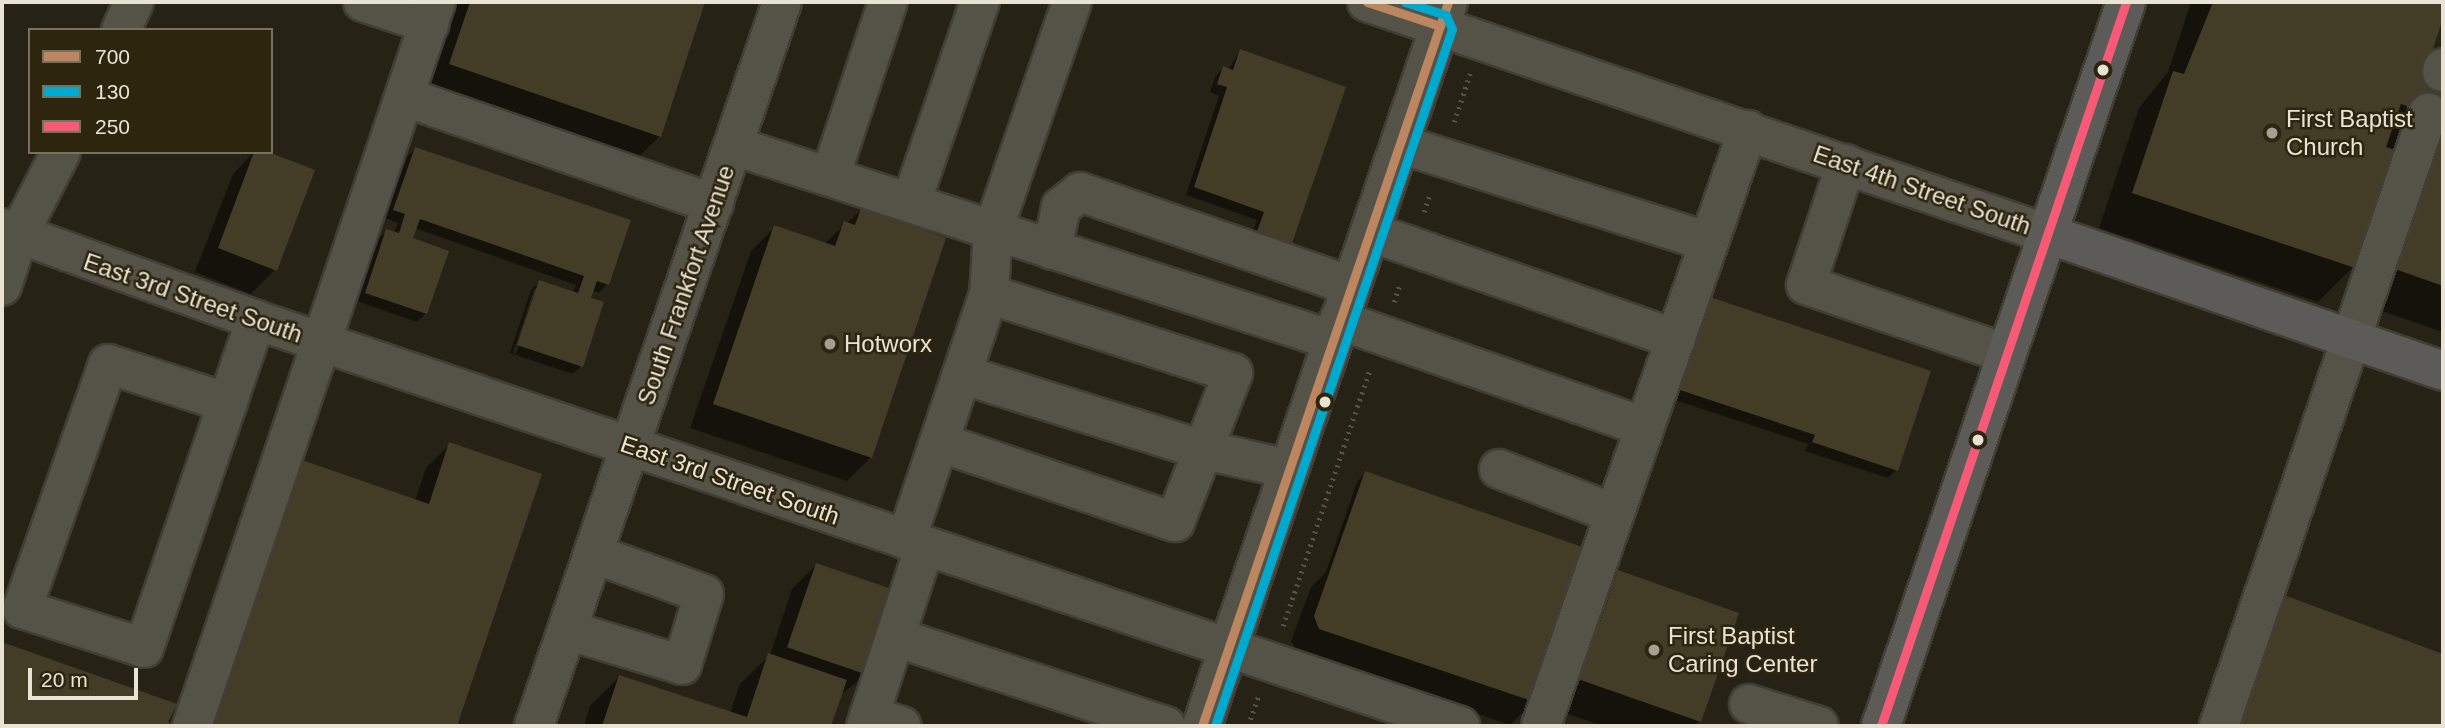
<!DOCTYPE html>
<html>
<head>
<meta charset="utf-8">
<style>
  body { margin:0 }
  #map { position:relative; width:2445px; height:728px; overflow:hidden; background:#262215; font-family:Helvetica,sans-serif }
  div>[style] { position:absolute }
  [style*='--x'] { left:calc(var(--x)*1px); top:calc(var(--y)*1px); width:calc(var(--w)*1px); rotate:calc(var(--a)*1deg) }
  .shadow>* { inset:0; background:#0007 }
  .building>* { inset:0; background:#433d27; transform-origin:0 0 }
  .path>* { height:4.5px; margin-top:-2.25px; transform-origin:0; background:repeating-linear-gradient(90deg,#56534b 0 2px,transparent 0 7px) }
  .roads { filter:drop-shadow(2px 0 #423e35) drop-shadow(-2px 0 #423e35) drop-shadow(0 2px #423e35) drop-shadow(0 -2px #423e35) }
  .minor>* { height:38px; margin:-19px; padding:0 19px; transform-origin:19px; border-radius:19px; background:#555248 }
  .major>* { height:38px; margin:-19px; padding:0 19px; transform-origin:19px; border-radius:19px; background:#5d5b58 }
  .bus-1>* { height:9px; margin:-4.5px; padding:0 4.5px; transform-origin:4.5px; border-radius:4.5px; background:#bb8660 }
  .bus-2>* { height:9px; margin:-4.5px; padding:0 4.5px; transform-origin:4.5px; border-radius:4.5px; background:#00a9ce }
  .bus-3>* { height:9px; margin:-4.5px; padding:0 4.5px; transform-origin:4.5px; border-radius:4.5px; background:#f75a77 }
  .dots>* { width:19px; height:19px; translate:-50% -50%; box-sizing:border-box; border:4px solid #2d250e; border-radius:50% }
  span { translate:-50% -50%; white-space:nowrap; text-align:center; line-height:1.15; -webkit-text-stroke:5px #2d250e; paint-order:stroke }
  .poi-label { font-size:24px; color:#e8e3d5 }
  .left { translate:0 -50%; text-align:left }
  .street-label { font-size:24px; color:#e8e3d5 }
  .frame { position:absolute; inset:0; border:4px solid #e8e3d5; pointer-events:none }
  .legend { position:absolute; left:28px; top:28px; width:245px; height:126px; box-sizing:border-box; background:#2d250e; border:2px solid #78715e; margin:0; padding:9px 12px; list-style:none; font-size:21px; color:#e8e3d5 }
  .legend li { display:flex; align-items:center; gap:14px; height:35px }
  .legend b { width:35px; border:2px solid #78715e }
  .scale { position:absolute; left:28px; top:668px; width:110px; height:32px; box-sizing:border-box; border:4px solid #e8e3d5; border-top:0; padding-left:9px; font-size:21px; line-height:24px; white-space:nowrap; color:#e8e3d5; -webkit-text-stroke:5px #2d250e; paint-order:stroke }
</style>
</head>
<body>
<div id="map">
  <div class="shadow">
    <div style="clip-path:polygon(452px 2px,703px 2px,660px 136px,630px 165px,421px 93px)"></div>
    <div style="clip-path:polygon(2191px 2px,2443px 2px,2425px 68px,2433px 71px,2443px 39px,2443px 332px,2361px 304px,2411px 154px,2393px 148px,2353px 267px,2318px 302px,2099px 228px,2139px 108px,2168px 72px)"></div>
    <div style="clip-path:polygon(1240px 51px,1286px 254px,1246px 251px,1257px 220px,1186px 195px,1219px 96px,1210px 92px,1215px 77px,1223px 68px,1228px 70px)"></div>
    <div style="clip-path:polygon(evenodd,415px 149px,607px 284px,599px 293px,592px 290px,581px 366px,573px 374px,510px 353px,531px 290px,539px 282px,573px 293px,576px 285px,415px 228px,411px 239px,426px 313px,417px 322px,357px 301px,378px 239px,387px 231px,394px 233px,398px 223px,385px 218px,407px 157px,415px 149px,534px 289px,537px 289px,516px 354px,513px 353px,534px 289px)"></div>
    <div style="clip-path:polygon(254px 152px,275px 270px,251px 294px,195px 272px,233px 174px)"></div>
    <div style="clip-path:polygon(861px 210px,871px 457px,847px 481px,690px 428px,751px 251px,775px 227px,824px 244px)"></div>
    <div style="clip-path:polygon(1696px 305px,1896px 470px,1888px 478px,1805px 451px,1808px 444px,1666px 397px)"></div>
    <div style="clip-path:polygon(450px 444px,540px 475px,455px 726px,198px 726px,279px 486px,303px 462px,415px 501px,426px 468px)"></div>
    <div style="clip-path:polygon(1365px 473px,1534px 701px,1510px 725px,1296px 652px,1291px 641px,1311px 587px,1326px 572px,1357px 482px)"></div>
    <div style="clip-path:polygon(816px 565px,867px 674px,839px 696px,829px 726px,584px 726px,590px 706px,619px 677px,730px 713px,740px 684px,770px 655px,792px 589px)"></div>
    <div style="clip-path:polygon(1619px 572px,1699px 721px,1694px 726px,1603px 726px,1545px 706px,1590px 601px)"></div>
    <div style="clip-path:polygon(2281px 596px,2443px 656px,2443px 726px,2213px 726px)"></div>
    <div style="clip-path:polygon(2px 644px,174px 705px,166px 723px,171px 726px,2px 726px)"></div>
  </div>
  <div class="building">
    <div style="clip-path:polygon(470px 2px,705px 2px,661px 137px,449px 64px)"></div>
    <div style="clip-path:polygon(2213px 2px,2443px 2px,2443px 18px,2427px 67px,2443px 73px,2443px 118px,2401px 104px,2386px 147px,2395px 150px,2355px 268px,2132px 193px,2173px 71px,2184px 74px)"></div>
    <div style="clip-path:polygon(1240px 49px,1346px 87px,1288px 255px,1253px 242px,1264px 212px,1194px 187px,1227px 87px,1217px 84px,1223px 66px,1233px 70px)"></div>
    <div style="clip-path:polygon(2443px 126px,2443px 286px,2395px 269px)"></div>
    <div style="clip-path:polygon(415px 147px,631px 220px,609px 285px,597px 281px,591px 298px,604px 302px,583px 367px,517px 345px,539px 280px,578px 293px,584px 276px,420px 219px,413px 238px,449px 251px,427px 314px,365px 293px,386px 229px,399px 233px,405px 214px,393px 210px)"></div>
    <div style="clip-path:polygon(254px 152px,268px 152px,315px 170px,277px 271px,218px 248px)"></div>
    <div style="clip-path:polygon(861px 208px,946px 238px,872px 458px,713px 404px,774px 225px,835px 246px,844px 221px,855px 225px)"></div>
    <div style="clip-path:polygon(1704px 295px,1931px 371px,1898px 471px,1812px 442px,1815px 435px,1674px 388px)"></div>
    <div style="clip-path:polygon(449px 442px,542px 474px,457px 726px,213px 726px,302px 460px,429px 504px)"></div>
    <div style="clip-path:polygon(1365px 471px,1588px 549px,1535px 702px,1319px 629px,1314px 616px)"></div>
    <div style="left:816px;top:563px;width:86px;height:89px;rotate:19deg"></div>
    <div style="clip-path:polygon(1618px 570px,1739px 613px,1701px 722px,1572px 677px,1593px 620px,1600px 622px)"></div>
    <div style="clip-path:polygon(2281px 594px,2443px 654px,2443px 726px,2235px 726px)"></div>
    <div style="clip-path:polygon(2px 642px,177px 704px,168px 722px,175px 726px,2px 726px)"></div>
    <div style="clip-path:polygon(768px 653px,847px 680px,831px 726px,602px 726px,619px 675px,747px 717px)"></div>
  </div>
  <div class="path">
    <div style="--x:1454;--y:122;--w:51;--a:-71.6"></div>
    <div style="--x:1424;--y:212;--w:19;--a:-72"></div>
    <div style="--x:1394;--y:302;--w:20;--a:-72"></div>
    <div style="--x:1283;--y:626;--w:271;--a:-71.3"></div>
    <div style="--x:1248;--y:726;--w:31;--a:-71"></div>
  </div>
  <div class="roads">
    <div class="minor">
      <div style="--x:363;--y:2;--w:70;--a:18.4"></div>
      <div style="--x:1367;--y:2;--w:716;--a:18.81"></div>
      <div style="--x:121;--y:30;--w:31;--a:-65"></div>
      <div style="--x:2442;--y:72;--w:4;--a:-76"></div>
      <div style="--x:405;--y:97;--w:327;--a:19.1"></div>
      <div style="--x:1400;--y:144;--w:324;--a:17.6"></div>
      <div style="--x:734;--y:146;--w:629;--a:17.97"></div>
      <div style="--x:1846;--y:164;--w:127;--a:108.3"></div>
      <div style="--x:1806;--y:285;--w:210;--a:18.9"></div>
      <div style="--x:830;--y:177;--w:184;--a:-71.7"></div>
      <div style="--x:911;--y:203;--w:213;--a:-71.1"></div>
      <div style="--x:2;--y:228;--w:270;--a:19.9"></div>
      <div style="--x:256;--y:320;--w:1271;--a:18.63"></div>
      <div style="--x:1370;--y:232;--w:324;--a:19.3"></div>
      <div style="--x:1052;--y:250;--w:44;--a:-78.2"></div>
      <div style="--x:1061;--y:207;--w:24;--a:-38"></div>
      <div style="--x:1080;--y:192;--w:287;--a:19.1"></div>
      <div style="--x:2;--y:286;--w:55;--a:-71.9"></div>
      <div style="--x:19;--y:234;--w:92;--a:-62.9"></div>
      <div style="--x:1339;--y:320;--w:324;--a:19.3"></div>
      <div style="--x:964;--y:375;--w:251;--a:17.4"></div>
      <div style="--x:1204;--y:450;--w:87;--a:12.6"></div>
      <div style="--x:228;--y:403;--w:126;--a:-162"></div>
      <div style="--x:108;--y:364;--w:260;--a:109.3"></div>
      <div style="--x:22;--y:609;--w:128;--a:17.7"></div>
      <div style="--x:144;--y:648;--w:301;--a:-71.2"></div>
      <div style="--x:241;--y:363;--w:46;--a:-70.8"></div>
      <div style="--x:941;--y:443;--w:247;--a:18.7"></div>
      <div style="--x:1175;--y:522;--w:160;--a:-68.7"></div>
      <div style="--x:1233;--y:373;--w:256;--a:-162.1"></div>
      <div style="--x:1499;--y:469;--w:124;--a:21.2"></div>
      <div style="--x:906;--y:540;--w:260;--a:-71.4"></div>
      <div style="--x:989;--y:294;--w:64;--a:-86.4"></div>
      <div style="--x:993;--y:230;--w:241;--a:-70.9"></div>
      <div style="--x:567;--y:630;--w:120;--a:16.9"></div>
      <div style="--x:682;--y:665;--w:74;--a:-72.8"></div>
      <div style="--x:704;--y:594;--w:117;--a:-160"></div>
      <div style="--x:895;--y:637;--w:285;--a:18.2"></div>
      <div style="--x:1749;--y:704;--w:73;--a:17.4"></div>
      <div style="--x:869;--y:716;--w:34;--a:17"></div>
      <div style="--x:192;--y:726;--w:764;--a:-71.38"></div>
      <div style="--x:534;--y:726;--w:765;--a:-71.09"></div>
      <div style="--x:866;--y:726;--w:189;--a:-71.9"></div>
      <div style="--x:1202;--y:726;--w:765;--a:-71.23"></div>
      <div style="--x:1541;--y:726;--w:631;--a:-70.85"></div>
      <div style="--x:2219;--y:726;--w:648;--a:-71.17"></div>
    </div>
    <div class="major">
      <div style="--x:2045;--y:233;--w:421;--a:19.1"></div>
      <div style="--x:1881;--y:726;--w:764;--a:-71.3"></div>
    </div>
  </div>
  <div class="bus-1">
    <div style="--x:1367;--y:2;--w:77;--a:18.2"></div>
    <div style="--x:1202;--y:726;--w:765;--a:-71.23"></div>
  </div>
  <div class="bus-2">
    <div style="--x:1215;--y:726;--w:736;--a:-71.22"></div>
    <div style="--x:1452;--y:29;--w:15;--a:-113"></div>
    <div style="--x:1446;--y:15;--w:43;--a:-162.4"></div>
  </div>
  <div class="bus-3">
    <div style="--x:1881;--y:726;--w:764;--a:-71.3"></div>
  </div>
  <div class="dots">
    <div style="left:2103px;top:70px;background:#e8e3d5"></div>
    <div style="left:2272px;top:133px;background:#a49f92"></div>
    <div style="left:830px;top:344px;background:#a49f92"></div>
    <div style="left:1325px;top:402px;background:#e8e3d5"></div>
    <div style="left:1978px;top:440px;background:#e8e3d5"></div>
    <div style="left:1654px;top:650px;background:#a49f92"></div>
  </div>
  <div class="poi-label">
    <span class="left" style="left:2286px;top:133px">First Baptist<br>Church</span>
    <span class="left" style="left:844px;top:344px">Hotworx</span>
    <span class="left" style="left:1668px;top:650px">First Baptist<br>Caring Center</span>
  </div>
  <div class="street-label">
    <span style="left:1922px;top:190px;rotate:19deg">East 4th Street South</span>
    <span style="left:686px;top:285px;rotate:-71deg">South Frankfort Avenue</span>
    <span style="left:193px;top:298px;rotate:19deg">East 3rd Street South</span>
    <span style="left:730px;top:480px;rotate:19deg">East 3rd Street South</span>
  </div>
  <div class="frame"></div>
  <ul class="legend">
  <li><b style="height:9px;background:#bb8660"></b>700</li>
  <li><b style="height:9px;background:#00a9ce"></b>130</li>
  <li><b style="height:9px;background:#f75a77"></b>250</li>
  </ul>
  <div class="scale">20 m</div>
</div>
</body>
</html>
